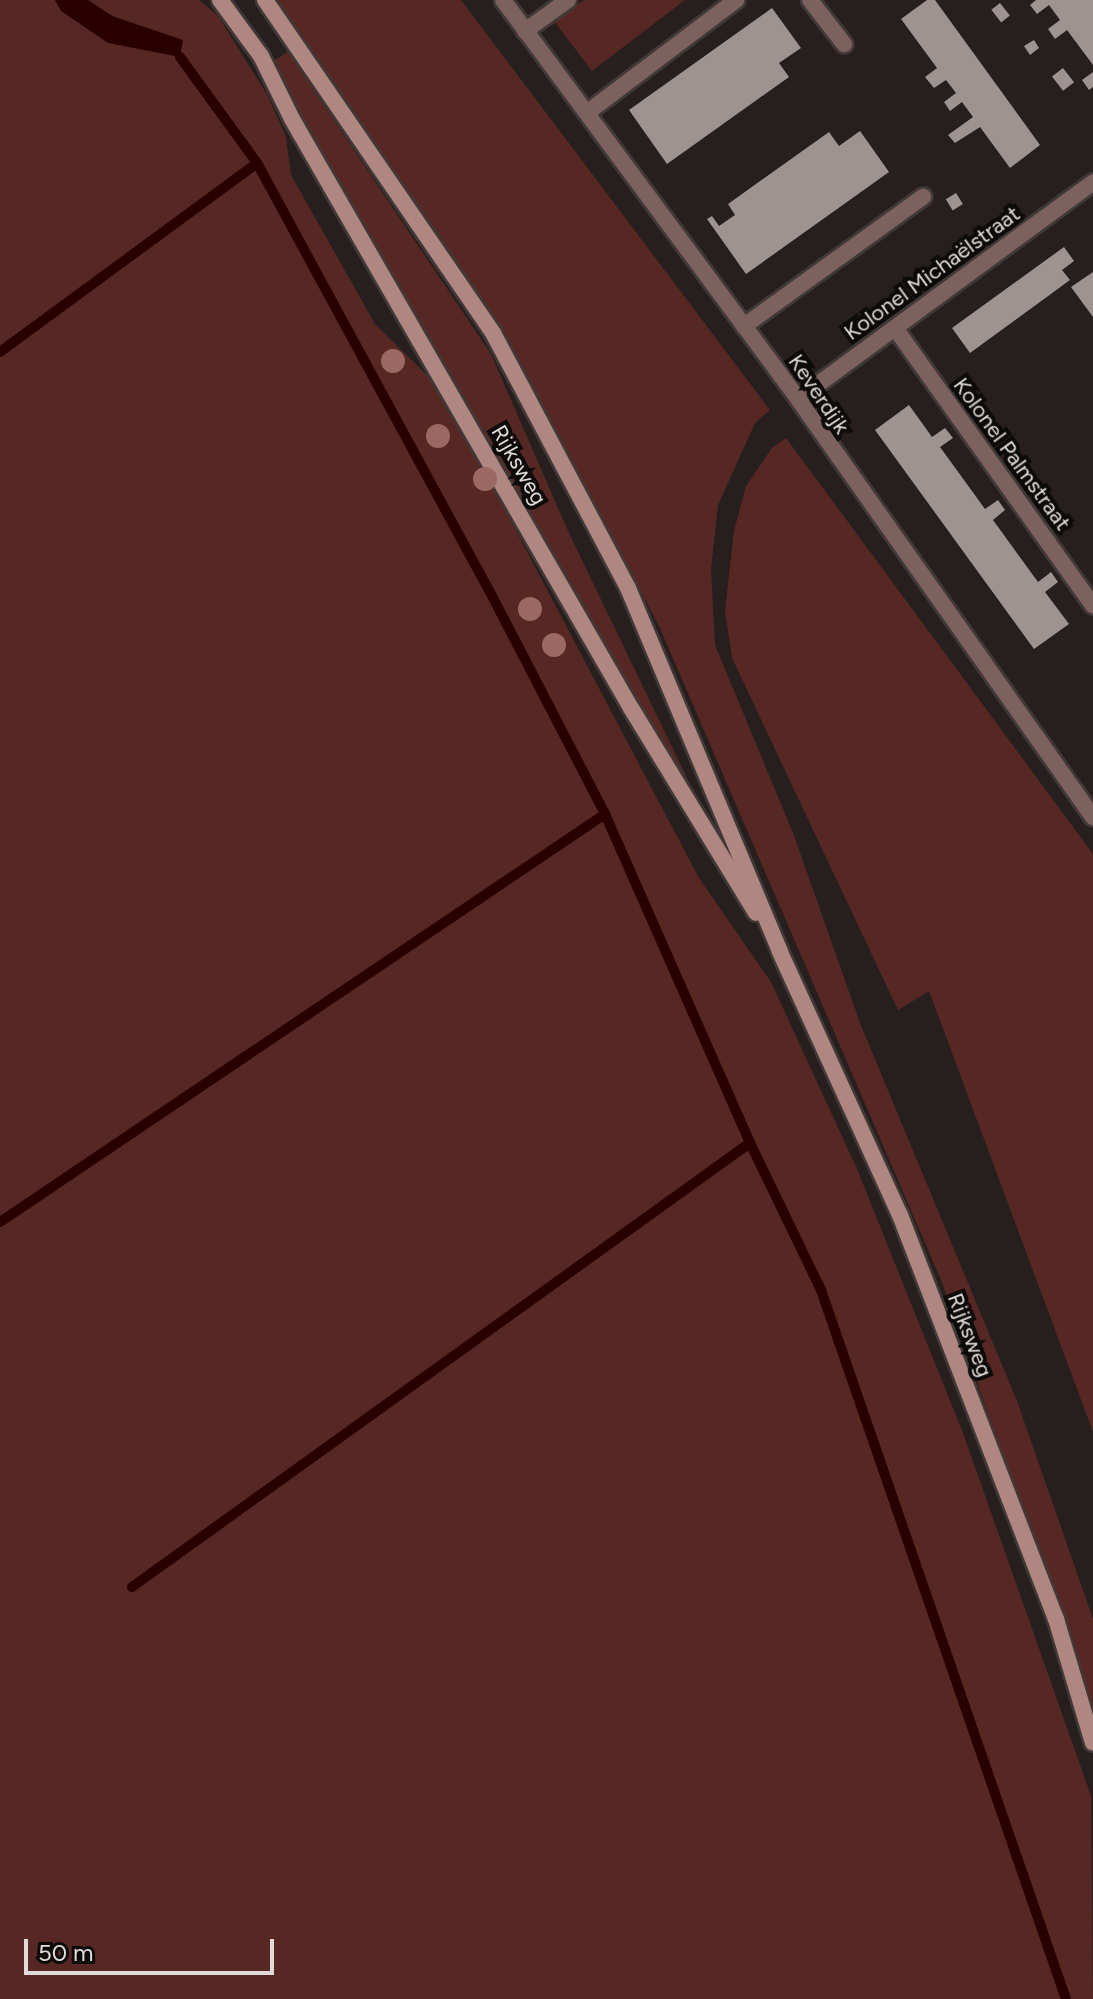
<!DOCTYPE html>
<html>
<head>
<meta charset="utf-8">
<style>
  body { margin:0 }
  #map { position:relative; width:1093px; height:1999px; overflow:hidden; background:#261f1e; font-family:Figtree,sans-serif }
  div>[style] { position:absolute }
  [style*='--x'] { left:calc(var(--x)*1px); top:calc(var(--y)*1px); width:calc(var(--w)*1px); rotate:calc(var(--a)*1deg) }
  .green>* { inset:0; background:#572823 }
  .water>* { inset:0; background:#280000 }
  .stream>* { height:10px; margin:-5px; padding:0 5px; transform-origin:5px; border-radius:5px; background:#280000 }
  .building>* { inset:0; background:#9d9492; transform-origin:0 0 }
  .roads { filter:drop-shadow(2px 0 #403938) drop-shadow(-2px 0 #403938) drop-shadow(0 2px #403938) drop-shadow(0 -2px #403938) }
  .lane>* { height:16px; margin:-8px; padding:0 8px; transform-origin:8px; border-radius:8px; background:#7c615e }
  .street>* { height:16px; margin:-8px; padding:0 8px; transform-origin:8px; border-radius:8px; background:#7c615e }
  .secondary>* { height:16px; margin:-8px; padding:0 8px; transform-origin:8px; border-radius:8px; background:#b08680 }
  .trees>* { width:24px; height:24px; margin:-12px; border-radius:50%; background:#9c6862 }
  span { translate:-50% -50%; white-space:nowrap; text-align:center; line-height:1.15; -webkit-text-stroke:8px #0d0a0a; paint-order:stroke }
  .street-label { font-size:22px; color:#e0dbda }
  .scale { position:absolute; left:24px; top:1939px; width:250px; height:36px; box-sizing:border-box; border:4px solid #e0dbda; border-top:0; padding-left:10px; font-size:24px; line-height:28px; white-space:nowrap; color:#e0dbda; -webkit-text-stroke:6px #0d0a0a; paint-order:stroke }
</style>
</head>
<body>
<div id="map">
  <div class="green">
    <div style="clip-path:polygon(0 0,55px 0,62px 11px,143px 28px,112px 16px,88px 0,199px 0,218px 16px,268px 96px,286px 137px,291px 175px,375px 324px,430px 378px,464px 432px,699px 878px,771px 982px,857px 1169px,963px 1433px,1091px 1796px,1093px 1999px,0 1999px)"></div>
    <div style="clip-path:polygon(276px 0,461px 0,770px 410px,755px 423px,718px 505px,711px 569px,715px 645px,793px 833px,860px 1023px,1017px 1401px,1093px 1619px,1093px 1710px,941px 1280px,659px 626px,505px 333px)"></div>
    <div style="clip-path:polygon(584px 0,685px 0,592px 71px,554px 21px)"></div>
    <div style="clip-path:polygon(288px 52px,491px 354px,568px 531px,726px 859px,299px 111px,275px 60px)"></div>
    <div style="clip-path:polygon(786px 438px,1093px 854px,1093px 1432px,929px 991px,898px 1010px,732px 658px,725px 611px,734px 531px,746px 486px,772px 448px)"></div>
  </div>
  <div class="water">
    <div style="clip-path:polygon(55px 0,88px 0,112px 16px,183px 40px,180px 57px,108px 43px,61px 11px)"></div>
  </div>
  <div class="stream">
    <div style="--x:180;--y:57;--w:131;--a:54"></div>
    <div style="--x:257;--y:163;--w:486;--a:61.5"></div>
    <div style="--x:489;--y:590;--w:252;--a:62.6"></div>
    <div style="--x:605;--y:814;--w:360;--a:66.2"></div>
    <div style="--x:0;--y:352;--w:319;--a:-36.3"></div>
    <div style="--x:0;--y:1222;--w:730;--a:-33.99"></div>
    <div style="--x:132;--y:1587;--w:761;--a:-35.7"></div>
    <div style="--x:750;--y:1143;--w:163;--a:64.2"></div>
    <div style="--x:821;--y:1290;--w:750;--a:70.94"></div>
  </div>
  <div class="building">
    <div style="clip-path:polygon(927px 0,935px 0,1040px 145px,1010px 168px,980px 127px,955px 143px,948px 135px,973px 117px,962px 102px,950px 111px,944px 102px,956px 93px,946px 80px,934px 88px,925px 77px,937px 68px,901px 19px)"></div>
    <div style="clip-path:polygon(1036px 0,1093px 0,1093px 65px,1067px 30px,1055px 39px,1048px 29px,1060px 20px,1049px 5px,1037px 14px,1030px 5px)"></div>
    <div style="left:1000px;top:3px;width:16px;height:11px;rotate:52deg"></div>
    <div style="clip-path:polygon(772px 8px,801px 48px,779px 63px,789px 77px,667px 164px,629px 110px)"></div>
    <div style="clip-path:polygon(1034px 40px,1039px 48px,1030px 55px,1024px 46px)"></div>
    <div style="left:1063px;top:68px;width:18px;height:14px;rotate:52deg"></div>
    <div style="clip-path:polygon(1093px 72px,1093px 87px,1089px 90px,1082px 80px)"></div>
    <div style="clip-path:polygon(860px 131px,889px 172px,746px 274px,707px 219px,712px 216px,719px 226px,735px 215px,728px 204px,829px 132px,839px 146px)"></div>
    <div style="left:956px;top:193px;width:13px;height:12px;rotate:58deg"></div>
    <div style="clip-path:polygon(1064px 247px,1074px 261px,1062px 270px,1070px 280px,970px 353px,952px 328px)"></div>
    <div style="clip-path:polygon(1093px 272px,1093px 317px,1071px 287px)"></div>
    <div style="clip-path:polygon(909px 405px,932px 437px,945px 428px,953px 438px,940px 447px,985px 509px,998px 500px,1005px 510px,993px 520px,1038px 582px,1051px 572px,1058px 582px,1045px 592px,1069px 624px,1034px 649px,875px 430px)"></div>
  </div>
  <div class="roads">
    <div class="lane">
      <div style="--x:744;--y:326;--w:221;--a:-35.8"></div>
    </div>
    <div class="street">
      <div style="--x:503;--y:0;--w:496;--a:53.5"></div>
      <div style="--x:798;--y:399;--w:512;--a:54.79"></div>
      <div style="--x:810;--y:0;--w:56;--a:52.3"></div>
      <div style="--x:525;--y:31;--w:53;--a:-35.8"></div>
      <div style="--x:588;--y:112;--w:186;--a:-37.1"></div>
      <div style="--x:895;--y:328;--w:341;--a:54.5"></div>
      <div style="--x:798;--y:399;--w:366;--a:-36.3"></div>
    </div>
    <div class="secondary">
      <div style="--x:220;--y:0;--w:69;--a:53.8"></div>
      <div style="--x:261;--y:56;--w:70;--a:63.8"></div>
      <div style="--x:292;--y:119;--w:680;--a:60.08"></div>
      <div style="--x:631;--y:708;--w:240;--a:58.6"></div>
      <div style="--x:265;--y:0;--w:404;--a:55.6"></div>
      <div style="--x:493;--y:333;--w:289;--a:62.1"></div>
      <div style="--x:628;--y:588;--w:394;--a:67.3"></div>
      <div style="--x:780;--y:952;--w:289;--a:65.5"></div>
      <div style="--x:900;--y:1215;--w:433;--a:68.9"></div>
      <div style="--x:1056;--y:1619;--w:129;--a:73.4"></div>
    </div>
  </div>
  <div class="trees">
    <div style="left:393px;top:361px"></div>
    <div style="left:438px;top:436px"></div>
    <div style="left:485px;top:479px"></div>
    <div style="left:530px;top:609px"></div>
    <div style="left:554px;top:645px"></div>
  </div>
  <div class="street-label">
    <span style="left:932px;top:273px;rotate:-36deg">Kolonel Michaëlstraat</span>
    <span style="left:819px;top:394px;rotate:56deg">Keverdijk</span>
    <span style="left:1012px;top:454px;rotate:54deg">Kolonel Palmstraat</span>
    <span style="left:519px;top:465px;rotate:60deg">Rijksweg</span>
    <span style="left:970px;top:1335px;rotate:69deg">Rijksweg</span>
  </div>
  <div class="scale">50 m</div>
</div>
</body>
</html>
